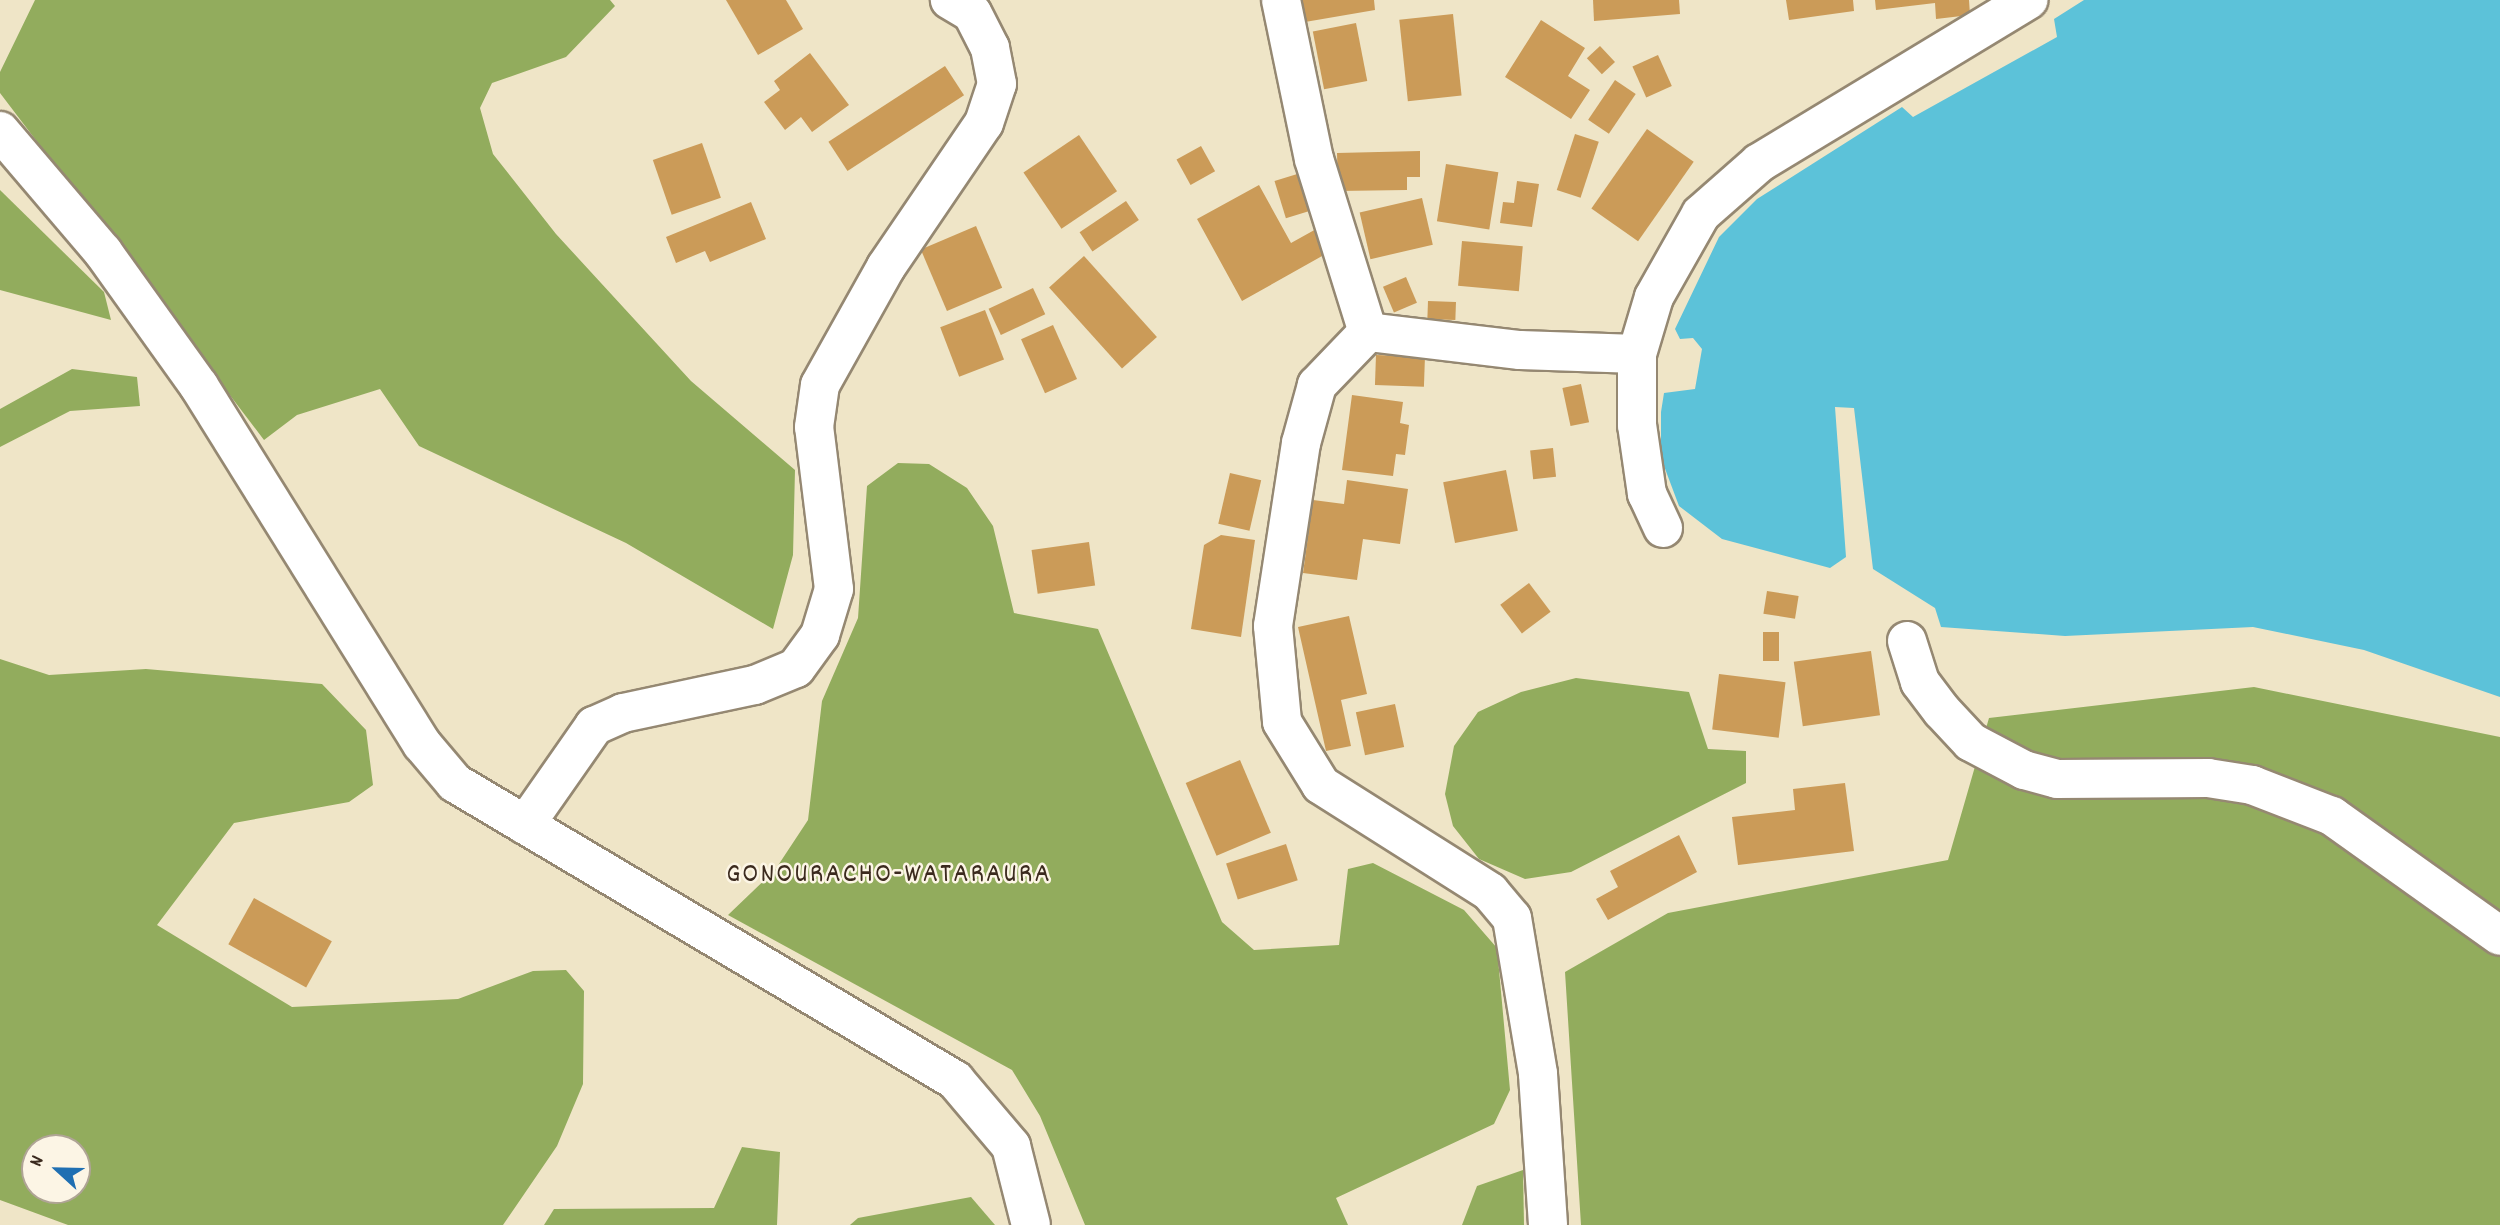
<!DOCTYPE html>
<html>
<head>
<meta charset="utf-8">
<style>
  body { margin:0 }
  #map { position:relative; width:2500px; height:1225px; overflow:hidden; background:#efe5c7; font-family:Dekko,sans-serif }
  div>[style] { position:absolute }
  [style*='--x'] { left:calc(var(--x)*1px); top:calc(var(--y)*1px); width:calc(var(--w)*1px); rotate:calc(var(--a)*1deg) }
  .forest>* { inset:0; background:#92ac5d }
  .water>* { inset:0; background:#5cc2d9 }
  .building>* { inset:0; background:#cb9b58; transform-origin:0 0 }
  .roads { filter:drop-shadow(2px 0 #958872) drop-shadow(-2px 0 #958872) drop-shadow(0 2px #958872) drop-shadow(0 -2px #958872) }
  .minor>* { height:38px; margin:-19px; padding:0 19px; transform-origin:19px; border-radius:19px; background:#fff }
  span { translate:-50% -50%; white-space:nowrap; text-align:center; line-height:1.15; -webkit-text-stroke:5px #fcf5e5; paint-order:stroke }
  .quarter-label { font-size:28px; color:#3b2a1e; letter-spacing:2px }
  .north { position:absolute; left:21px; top:1134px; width:70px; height:70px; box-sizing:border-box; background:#fcf5e5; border:2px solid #afa495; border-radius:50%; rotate:292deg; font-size:19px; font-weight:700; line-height:28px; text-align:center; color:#3b2a1e }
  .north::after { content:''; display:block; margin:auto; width:24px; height:32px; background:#1f6fb2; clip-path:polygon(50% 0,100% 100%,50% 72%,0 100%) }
</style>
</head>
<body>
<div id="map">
  <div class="forest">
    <div style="clip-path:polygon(35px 0,610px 0,615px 6px,566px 57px,492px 83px,480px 108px,493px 154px,556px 234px,691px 381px,795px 470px,793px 555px,773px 629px,626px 543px,419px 446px,380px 389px,297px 415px,264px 440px,0 93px,0 72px)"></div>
    <div style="clip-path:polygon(0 190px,104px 292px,111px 320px,0 290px)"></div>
    <div style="clip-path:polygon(72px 369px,137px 377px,140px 406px,70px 411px,0 447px,0 409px)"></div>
    <div style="clip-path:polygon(898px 463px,929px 464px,967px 488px,993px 526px,1014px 613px,1098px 629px,1222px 922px,1254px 950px,1339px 945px,1348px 869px,1373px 863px,1464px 910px,1497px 948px,1510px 1090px,1494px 1124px,1336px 1198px,1348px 1225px,1085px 1225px,1040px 1116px,1012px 1070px,728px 915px,775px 870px,808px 820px,822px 701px,858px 618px,867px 486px)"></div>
    <div style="clip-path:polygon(evenodd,0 659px,49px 675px,146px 669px,322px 684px,366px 730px,373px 785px,349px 802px,234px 823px,157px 925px,292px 1007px,458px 999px,533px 971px,566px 970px,584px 991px,583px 1084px,557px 1146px,503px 1225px,68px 1225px,0 1200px,0 659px,35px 1148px,77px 1148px,77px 1190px,35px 1190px,35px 1148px)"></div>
    <div style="clip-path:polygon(1576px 678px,1689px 692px,1708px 749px,1746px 751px,1746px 783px,1571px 872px,1525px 879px,1479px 859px,1453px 826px,1445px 794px,1454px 746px,1478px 712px,1521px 692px)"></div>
    <div style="clip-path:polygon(2254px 687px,2500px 737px,2500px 1225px,1581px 1225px,1565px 972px,1668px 913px,1948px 860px,1989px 718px)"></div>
    <div style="clip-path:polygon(742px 1147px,780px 1152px,777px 1225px,544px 1225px,554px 1209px,714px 1208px)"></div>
    <div style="clip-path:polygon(1523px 1170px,1524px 1225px,1462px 1225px,1477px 1186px)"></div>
    <div style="clip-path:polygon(971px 1197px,995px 1225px,850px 1225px,858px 1218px)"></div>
  </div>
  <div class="water">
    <div style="clip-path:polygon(2084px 0,2500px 0,2500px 697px,2364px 650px,2253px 627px,2065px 636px,1941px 627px,1935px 608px,1873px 569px,1854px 408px,1835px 407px,1846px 557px,1830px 568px,1722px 539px,1679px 506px,1661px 458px,1661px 412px,1664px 393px,1695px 389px,1702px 349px,1693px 338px,1680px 339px,1675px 329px,1719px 237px,1757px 199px,1902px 107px,1913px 117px,2057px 37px,2054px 19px)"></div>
  </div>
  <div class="building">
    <div style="clip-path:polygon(726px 0,786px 0,803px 29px,758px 55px)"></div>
    <div style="clip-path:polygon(1301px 0,1374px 0,1375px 10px,1305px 22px)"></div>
    <div style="clip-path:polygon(1593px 0,1679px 0,1680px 14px,1594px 21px)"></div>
    <div style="clip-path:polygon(1786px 0,1853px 0,1854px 11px,1789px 20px)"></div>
    <div style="clip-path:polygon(1875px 0,1969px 0,1970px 15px,1936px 19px,1935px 3px,1876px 10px)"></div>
    <div style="left:1453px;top:14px;width:82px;height:54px;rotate:84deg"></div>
    <div style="clip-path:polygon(1541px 20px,1585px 48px,1568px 76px,1590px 90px,1571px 119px,1505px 77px)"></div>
    <div style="left:1356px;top:23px;width:59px;height:44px;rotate:79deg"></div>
    <div style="left:1600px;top:46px;width:22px;height:18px;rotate:47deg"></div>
    <div style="clip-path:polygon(810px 53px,849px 105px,812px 132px,801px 117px,785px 130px,764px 102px,780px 90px,774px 81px)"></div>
    <div style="left:1658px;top:55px;width:34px;height:28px;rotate:66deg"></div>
    <div style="left:945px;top:66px;width:35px;height:139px;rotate:57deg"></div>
    <div style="left:1615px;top:80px;width:25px;height:48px;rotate:34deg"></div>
    <div style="left:1647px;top:129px;width:57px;height:97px;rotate:35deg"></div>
    <div style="left:1575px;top:134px;width:25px;height:59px;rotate:18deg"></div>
    <div style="left:1079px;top:135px;width:68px;height:67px;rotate:56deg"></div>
    <div style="left:702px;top:143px;width:58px;height:52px;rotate:71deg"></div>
    <div style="left:1201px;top:146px;width:29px;height:28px;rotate:61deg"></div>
    <div style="clip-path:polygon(1420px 151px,1420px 177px,1407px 177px,1407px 190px,1338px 191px,1337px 153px)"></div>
    <div style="left:1446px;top:164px;width:53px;height:58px;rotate:9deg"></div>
    <div style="left:1307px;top:171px;width:39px;height:34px;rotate:73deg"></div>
    <div style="clip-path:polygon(1517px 181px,1539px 184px,1532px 227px,1500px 223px,1503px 202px,1514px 203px)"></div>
    <div style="clip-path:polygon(1259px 185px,1291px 243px,1318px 228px,1331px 251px,1242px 301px,1197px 219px)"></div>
    <div style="left:1422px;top:198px;width:48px;height:64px;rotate:77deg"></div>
    <div style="left:1126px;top:201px;width:23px;height:56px;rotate:56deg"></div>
    <div style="clip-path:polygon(751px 202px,766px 239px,710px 262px,705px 251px,676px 263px,666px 237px)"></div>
    <div style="left:976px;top:226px;width:67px;height:60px;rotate:67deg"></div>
    <div style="left:1462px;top:241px;width:61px;height:45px;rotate:5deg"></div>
    <div style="left:1084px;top:256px;width:109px;height:47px;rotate:48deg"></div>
    <div style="left:1406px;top:277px;width:28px;height:25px;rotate:67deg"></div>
    <div style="left:1033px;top:288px;width:29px;height:49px;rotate:65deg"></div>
    <div style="left:1428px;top:301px;width:28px;height:18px;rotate:2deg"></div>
    <div style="left:985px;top:310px;width:53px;height:48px;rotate:69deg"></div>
    <div style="left:1053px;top:325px;width:59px;height:35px;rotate:66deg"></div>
    <div style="left:1376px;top:355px;width:49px;height:30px;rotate:2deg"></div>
    <div style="left:1581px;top:384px;width:39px;height:19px;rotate:78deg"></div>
    <div style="clip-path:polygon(1352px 395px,1403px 402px,1400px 423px,1409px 425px,1405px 455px,1396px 454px,1393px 476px,1342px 470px)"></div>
    <div style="left:1553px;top:448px;width:29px;height:23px;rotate:84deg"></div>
    <div style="left:1506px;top:470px;width:62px;height:64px;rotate:79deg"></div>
    <div style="left:1230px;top:473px;width:32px;height:52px;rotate:13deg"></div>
    <div style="clip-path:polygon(1347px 480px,1408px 489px,1400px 544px,1363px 539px,1357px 580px,1303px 573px,1313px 500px,1344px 504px)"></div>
    <div style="clip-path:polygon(1221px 535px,1255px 540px,1241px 637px,1191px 629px,1204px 545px)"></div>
    <div style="left:1089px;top:542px;width:44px;height:58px;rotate:82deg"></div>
    <div style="left:1529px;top:583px;width:36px;height:36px;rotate:53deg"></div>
    <div style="left:1767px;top:591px;width:32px;height:23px;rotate:9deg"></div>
    <div style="clip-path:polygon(1349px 616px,1367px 694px,1341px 700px,1351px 746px,1326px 751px,1298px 627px)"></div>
    <div style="left:1763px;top:632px;width:16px;height:29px"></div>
    <div style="left:1871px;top:651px;width:65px;height:78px;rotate:82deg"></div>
    <div style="left:1719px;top:674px;width:67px;height:56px;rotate:7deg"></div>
    <div style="left:1395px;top:704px;width:44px;height:40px;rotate:78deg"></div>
    <div style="left:1240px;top:760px;width:79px;height:59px;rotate:67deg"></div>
    <div style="clip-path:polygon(1845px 783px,1854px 851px,1738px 865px,1732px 817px,1795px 810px,1793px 789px)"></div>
    <div style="clip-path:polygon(1679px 835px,1697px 872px,1608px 920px,1596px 899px,1618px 887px,1610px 871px)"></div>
    <div style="left:1286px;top:844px;width:38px;height:63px;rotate:72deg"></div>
    <div style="left:254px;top:898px;width:89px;height:53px;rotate:29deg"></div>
  </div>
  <div class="roads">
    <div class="minor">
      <div style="--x:1281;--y:0;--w:162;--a:78.3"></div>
      <div style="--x:1314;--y:159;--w:181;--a:72.7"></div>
      <div style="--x:1368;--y:332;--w:74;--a:133.9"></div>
      <div style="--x:1317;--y:385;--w:60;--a:105.4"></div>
      <div style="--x:1301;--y:443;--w:185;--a:98.7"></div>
      <div style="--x:1273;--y:626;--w:96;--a:84.6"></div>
      <div style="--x:1282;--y:722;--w:74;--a:58.2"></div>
      <div style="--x:1321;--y:785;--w:200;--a:32.3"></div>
      <div style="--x:1490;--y:892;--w:34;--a:50"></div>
      <div style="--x:1512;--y:918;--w:158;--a:80.5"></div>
      <div style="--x:1538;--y:1074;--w:151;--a:86.2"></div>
      <div style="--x:0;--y:131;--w:159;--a:49.6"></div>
      <div style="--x:103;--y:252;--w:165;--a:54.4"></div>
      <div style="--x:199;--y:386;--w:422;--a:58.1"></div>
      <div style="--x:422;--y:744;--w:51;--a:49.8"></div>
      <div style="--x:455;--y:783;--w:582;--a:30.71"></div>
      <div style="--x:955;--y:1080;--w:87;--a:49.7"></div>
      <div style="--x:1011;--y:1146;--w:81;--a:75.8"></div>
      <div style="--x:1368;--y:332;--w:153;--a:6.8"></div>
      <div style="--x:1520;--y:350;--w:117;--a:2"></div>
      <div style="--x:1663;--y:528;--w:38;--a:-115"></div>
      <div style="--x:1647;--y:494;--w:70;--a:-98.2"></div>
      <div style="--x:1637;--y:425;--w:71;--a:-90"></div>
      <div style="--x:1637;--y:354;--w:59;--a:-73.4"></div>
      <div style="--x:1654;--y:297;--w:95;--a:-60.5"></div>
      <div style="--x:1701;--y:214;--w:77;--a:-41.3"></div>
      <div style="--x:1759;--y:163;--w:315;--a:-31.2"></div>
      <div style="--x:1907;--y:641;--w:43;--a:72.4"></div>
      <div style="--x:1920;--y:682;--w:36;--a:53"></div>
      <div style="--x:1942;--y:711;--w:42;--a:46.9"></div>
      <div style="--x:1971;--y:742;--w:60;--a:27.8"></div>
      <div style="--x:2024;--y:770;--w:34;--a:15"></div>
      <div style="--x:2057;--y:779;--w:151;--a:-0.4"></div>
      <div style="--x:2208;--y:778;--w:45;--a:9"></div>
      <div style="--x:2252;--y:785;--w:86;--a:21.2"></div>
      <div style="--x:2332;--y:816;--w:206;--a:35.5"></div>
      <div style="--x:525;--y:825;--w:121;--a:-55.1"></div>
      <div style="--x:594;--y:726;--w:32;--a:-24"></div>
      <div style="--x:623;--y:713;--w:135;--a:-12"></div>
      <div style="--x:755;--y:685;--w:44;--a:-22.5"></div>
      <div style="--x:796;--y:668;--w:41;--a:-54"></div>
      <div style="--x:820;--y:635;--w:48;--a:-73.1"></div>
      <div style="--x:834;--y:589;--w:163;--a:-97"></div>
      <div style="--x:814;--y:427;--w:42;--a:-81.9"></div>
      <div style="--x:820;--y:385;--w:135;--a:-60.8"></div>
      <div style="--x:886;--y:267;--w:174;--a:-55.8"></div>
      <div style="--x:984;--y:123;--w:41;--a:-71.6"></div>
      <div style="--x:997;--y:84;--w:37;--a:-101"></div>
      <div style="--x:990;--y:48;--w:39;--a:-117"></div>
      <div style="--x:972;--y:13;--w:26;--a:-149"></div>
    </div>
  </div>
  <div class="quarter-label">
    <span style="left:889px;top:876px">GONOURACHO-WATARAURA</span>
  </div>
  <div class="north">N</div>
</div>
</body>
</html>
